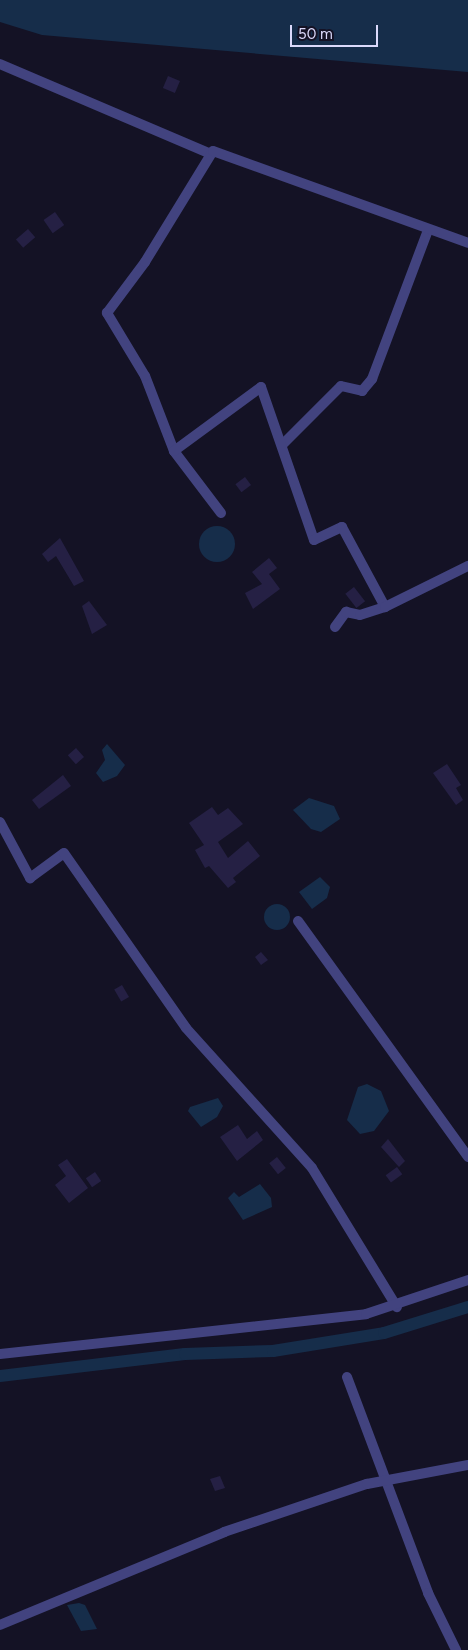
<!DOCTYPE html>
<html>
<head>
<meta charset="utf-8">
<style>
  body { margin:0 }
  #map { position:relative; width:468px; height:1650px; overflow:hidden; background:#141225; font-family:Figtree,sans-serif }
  div>[style] { position:absolute }
  [style*='--x'] { left:calc(var(--x)*1px); top:calc(var(--y)*1px); width:calc(var(--w)*1px); rotate:calc(var(--a)*1deg) }
  .water>* { inset:0; background:#162d4a }
  .round { border-radius:50% }
  .canal>* { height:12px; margin:-6px; padding:0 6px; transform-origin:6px; border-radius:6px; background:#162d4a }
  .building>* { inset:0; background:#252044; transform-origin:0 0 }
  .minor>* { height:10px; margin:-5px; padding:0 5px; transform-origin:5px; border-radius:5px; background:#42437f }
  span { translate:-50% -50%; white-space:nowrap; text-align:center; line-height:1.15; -webkit-text-stroke:4.5px #141225; paint-order:stroke }
  .scale { position:absolute; left:290px; top:25px; width:88px; height:22px; box-sizing:border-box; border:2px solid #dbd9fb; border-top:0; padding-left:6px; font-size:15px; line-height:18px; white-space:nowrap; color:#dbd9fb; -webkit-text-stroke:4px #141225; paint-order:stroke }
</style>
</head>
<body>
<div id="map">
  <div class="water">
    <div style="clip-path:polygon(0 0,468px 0,468px 72px,42px 35px,0 22px)"></div>
    <div class="round" style="left:199px;top:526px;width:36px;height:36px"></div>
    <div style="clip-path:polygon(107px 744px,125px 765px,117px 776px,103px 782px,96px 773px,105px 760px,102px 750px)"></div>
    <div style="clip-path:polygon(309px 798px,334px 806px,340px 819px,321px 832px,311px 829px,293px 810px)"></div>
    <div style="clip-path:polygon(320px 877px,330px 887px,327px 898px,312px 909px,299px 892px)"></div>
    <div class="round" style="left:264px;top:904px;width:26px;height:26px"></div>
    <div style="clip-path:polygon(367px 1084px,381px 1091px,389px 1111px,374px 1131px,360px 1134px,347px 1120px,358px 1087px)"></div>
    <div style="clip-path:polygon(218px 1098px,223px 1106px,217px 1117px,201px 1127px,188px 1111px,190px 1107px)"></div>
    <div style="clip-path:polygon(260px 1184px,271px 1198px,272px 1207px,243px 1220px,228px 1198px,234px 1192px,239px 1197px)"></div>
    <div style="clip-path:polygon(79px 1603px,85px 1605px,97px 1629px,81px 1631px,67px 1605px)"></div>
  </div>
  <div class="canal">
    <div style="--x:0;--y:1376;--w:186;--a:-6.8"></div>
    <div style="--x:185;--y:1354;--w:88;--a:-2"></div>
    <div style="--x:273;--y:1351;--w:112;--a:-9.2"></div>
    <div style="--x:384;--y:1333;--w:88;--a:-17.2"></div>
  </div>
  <div class="building">
    <div style="left:168px;top:76px;width:13px;height:13px;rotate:23deg"></div>
    <div style="left:55px;top:212px;width:16px;height:14px;rotate:55deg"></div>
    <div style="left:28px;top:229px;width:11px;height:16px;rotate:49deg"></div>
    <div style="left:245px;top:477px;width:10px;height:12px;rotate:53deg"></div>
    <div style="clip-path:polygon(60px 538px,84px 581px,74px 586px,56px 556px,48px 562px,42px 554px)"></div>
    <div style="clip-path:polygon(269px 558px,277px 568px,269px 574px,280px 589px,253px 609px,245px 593px,262px 584px,252px 572px)"></div>
    <div style="left:354px;top:587px;width:18px;height:11px;rotate:52deg"></div>
    <div style="clip-path:polygon(89px 601px,107px 625px,92px 634px,82px 606px)"></div>
    <div style="left:76px;top:748px;width:12px;height:11px;rotate:48deg"></div>
    <div style="clip-path:polygon(447px 764px,461px 785px,456px 788px,463px 800px,456px 805px,433px 773px)"></div>
    <div style="clip-path:polygon(63px 775px,71px 786px,39px 809px,32px 800px)"></div>
    <div style="clip-path:polygon(212px 807px,218px 815px,228px 808px,243px 824px,218px 842px,228px 858px,248px 841px,260px 856px,233px 878px,236px 882px,228px 888px,209px 866px,205px 868px,195px 850px,204px 845px,189px 823px)"></div>
    <div style="clip-path:polygon(261px 952px,268px 960px,261px 965px,255px 957px)"></div>
    <div style="left:122px;top:985px;width:14px;height:9px;rotate:60deg"></div>
    <div style="clip-path:polygon(238px 1125px,247px 1139px,257px 1131px,263px 1140px,237px 1161px,220px 1137px)"></div>
    <div style="clip-path:polygon(388px 1139px,405px 1161px,399px 1167px,381px 1147px)"></div>
    <div style="left:277px;top:1157px;width:14px;height:10px;rotate:51deg"></div>
    <div style="clip-path:polygon(67px 1159px,88px 1188px,69px 1203px,55px 1185px,66px 1176px,58px 1165px)"></div>
    <div style="left:397px;top:1167px;width:9px;height:14px;rotate:54deg"></div>
    <div style="left:95px;top:1172px;width:11px;height:11px;rotate:56deg"></div>
    <div style="clip-path:polygon(220px 1476px,225px 1488px,215px 1491px,210px 1479px)"></div>
  </div>
  <div class="minor">
    <div style="--x:0;--y:64;--w:229;--a:23.1"></div>
    <div style="--x:282;--y:445;--w:83;--a:-45"></div>
    <div style="--x:341;--y:386;--w:22;--a:13"></div>
    <div style="--x:362;--y:391;--w:16;--a:-50"></div>
    <div style="--x:372;--y:379;--w:159;--a:-69.4"></div>
    <div style="--x:174;--y:451;--w:80;--a:-111.1"></div>
    <div style="--x:145;--y:376;--w:74;--a:-121.1"></div>
    <div style="--x:107;--y:313;--w:64;--a:-53.3"></div>
    <div style="--x:145;--y:262;--w:130;--a:-58.5"></div>
    <div style="--x:213;--y:151;--w:271;--a:19.8"></div>
    <div style="--x:221;--y:513;--w:78;--a:-127.2"></div>
    <div style="--x:174;--y:451;--w:108;--a:-36.3"></div>
    <div style="--x:261;--y:387;--w:162;--a:70.9"></div>
    <div style="--x:314;--y:540;--w:31;--a:-25"></div>
    <div style="--x:342;--y:527;--w:91;--a:61.7"></div>
    <div style="--x:335;--y:627;--w:19;--a:-54"></div>
    <div style="--x:346;--y:612;--w:14;--a:12"></div>
    <div style="--x:360;--y:615;--w:26;--a:-18"></div>
    <div style="--x:385;--y:607;--w:93;--a:-26.3"></div>
    <div style="--x:0;--y:822;--w:64;--a:61.8"></div>
    <div style="--x:30;--y:878;--w:42;--a:-36.3"></div>
    <div style="--x:64;--y:853;--w:213;--a:55.1"></div>
    <div style="--x:186;--y:1028;--w:188;--a:48"></div>
    <div style="--x:312;--y:1168;--w:163;--a:58.6"></div>
    <div style="--x:298;--y:921;--w:291;--a:54.2"></div>
    <div style="--x:0;--y:1354;--w:368;--a:-6.2"></div>
    <div style="--x:366;--y:1314;--w:108;--a:-18.4"></div>
    <div style="--x:347;--y:1377;--w:231;--a:69.4"></div>
    <div style="--x:428;--y:1593;--w:64;--a:63.8"></div>
    <div style="--x:0;--y:1625;--w:243;--a:-22.5"></div>
    <div style="--x:224;--y:1532;--w:151;--a:-18.6"></div>
    <div style="--x:367;--y:1484;--w:103;--a:-10.7"></div>
  </div>
  <div class="scale">50 m</div>
</div>
</body>
</html>
